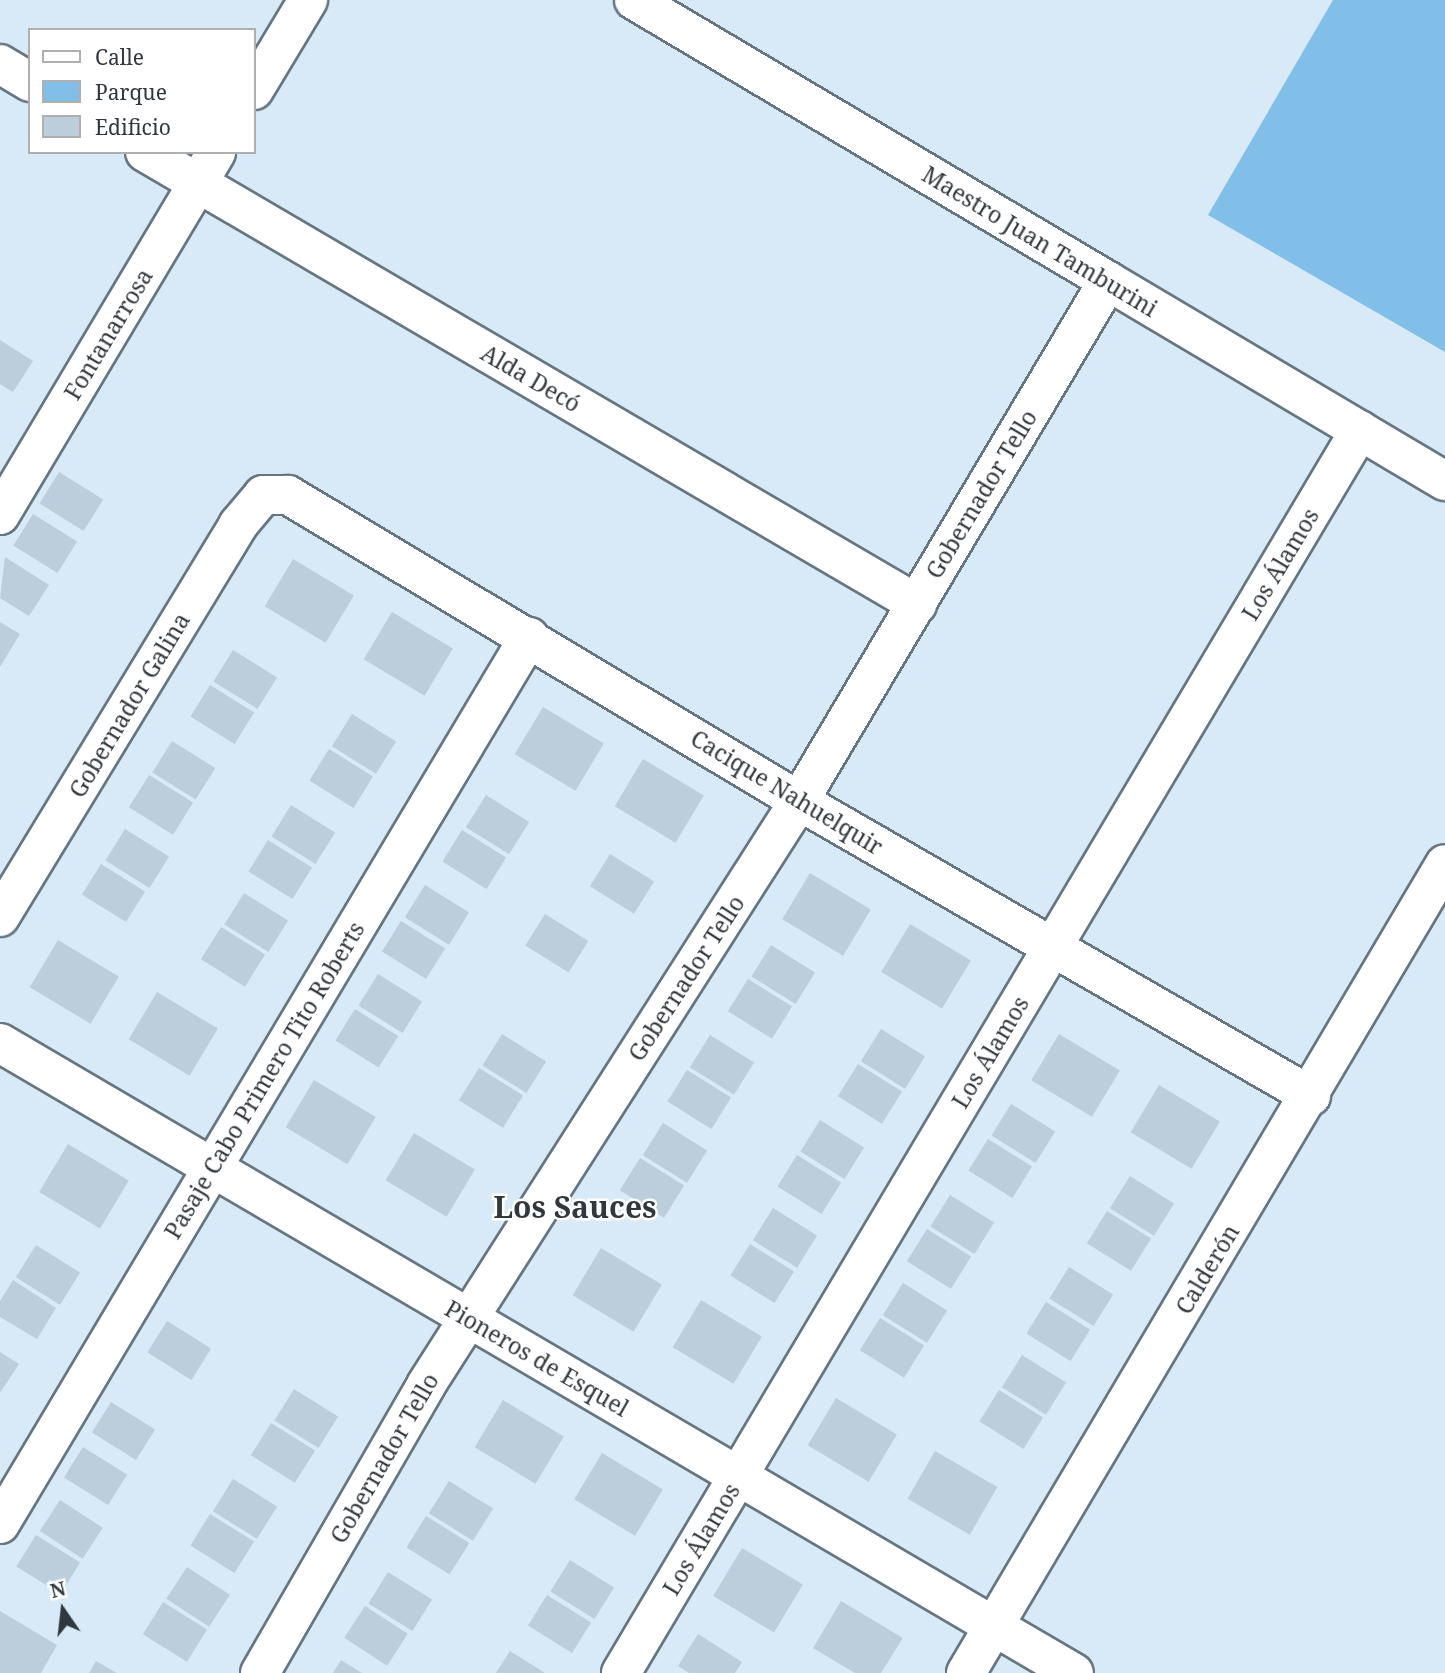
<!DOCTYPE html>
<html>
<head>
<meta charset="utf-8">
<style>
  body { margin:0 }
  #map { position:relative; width:1445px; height:1673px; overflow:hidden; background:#d8eaf7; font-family:"Noto Serif",serif }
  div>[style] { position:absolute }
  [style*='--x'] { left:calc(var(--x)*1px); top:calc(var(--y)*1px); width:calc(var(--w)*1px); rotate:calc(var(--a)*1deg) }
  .green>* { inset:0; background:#81bfe8 }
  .building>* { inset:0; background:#bccedb; transform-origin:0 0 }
  .roads { filter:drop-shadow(2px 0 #667681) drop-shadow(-2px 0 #667681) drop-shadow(0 2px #667681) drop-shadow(0 -2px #667681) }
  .street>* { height:38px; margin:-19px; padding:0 19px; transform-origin:19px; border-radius:19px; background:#fff }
  .secondary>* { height:38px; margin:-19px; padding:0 19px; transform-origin:19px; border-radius:19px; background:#fff }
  span { translate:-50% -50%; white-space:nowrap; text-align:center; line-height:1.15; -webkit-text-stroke:5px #fff; paint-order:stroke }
  .street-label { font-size:23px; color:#31383d }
  .district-label { font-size:30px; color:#31383d; font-weight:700 }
  .legend { position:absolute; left:28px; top:28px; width:228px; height:126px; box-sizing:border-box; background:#fff; border:2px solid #adafb1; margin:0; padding:9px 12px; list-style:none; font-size:21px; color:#31383d }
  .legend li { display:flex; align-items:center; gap:14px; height:35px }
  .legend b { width:35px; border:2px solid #adafb1 }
  .north { position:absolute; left:28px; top:1575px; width:70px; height:70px; -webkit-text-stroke:5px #fff; paint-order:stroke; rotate:346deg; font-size:19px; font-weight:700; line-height:28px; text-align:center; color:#31383d }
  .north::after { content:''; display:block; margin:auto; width:24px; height:32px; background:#31383d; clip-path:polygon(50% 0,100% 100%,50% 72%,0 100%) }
</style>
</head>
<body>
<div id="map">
  <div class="green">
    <div style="clip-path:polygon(1333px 0,1445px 0,1445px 352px,1208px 215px)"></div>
  </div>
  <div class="building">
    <div style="clip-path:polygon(0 340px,33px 361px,13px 392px,0 384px)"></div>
    <div style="left:59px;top:472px;width:52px;height:37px;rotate:32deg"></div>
    <div style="left:33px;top:514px;width:52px;height:37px;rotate:32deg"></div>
    <div style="clip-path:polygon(5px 557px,49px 585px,29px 616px,0 598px)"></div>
    <div style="left:293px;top:559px;width:71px;height:55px;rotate:31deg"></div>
    <div style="left:392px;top:612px;width:71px;height:55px;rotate:31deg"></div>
    <div style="clip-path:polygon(0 622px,20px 634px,0 667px)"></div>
    <div style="left:233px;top:650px;width:52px;height:37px;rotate:32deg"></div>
    <div style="left:210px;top:685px;width:52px;height:37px;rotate:32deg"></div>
    <div style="left:543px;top:707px;width:71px;height:55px;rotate:31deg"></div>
    <div style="left:352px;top:714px;width:52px;height:38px;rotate:32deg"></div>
    <div style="left:172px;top:741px;width:51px;height:37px;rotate:32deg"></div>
    <div style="left:329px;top:749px;width:52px;height:37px;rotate:32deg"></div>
    <div style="left:643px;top:759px;width:71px;height:55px;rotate:31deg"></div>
    <div style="left:149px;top:775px;width:52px;height:38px;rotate:32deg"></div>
    <div style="left:486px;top:795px;width:51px;height:38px;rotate:32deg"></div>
    <div style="left:291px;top:805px;width:52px;height:37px;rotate:32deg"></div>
    <div style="left:125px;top:829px;width:52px;height:37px;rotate:32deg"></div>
    <div style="left:462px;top:830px;width:52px;height:37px;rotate:32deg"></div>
    <div style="left:268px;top:840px;width:52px;height:37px;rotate:32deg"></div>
    <div style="left:610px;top:854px;width:52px;height:38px;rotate:32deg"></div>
    <div style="left:101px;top:864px;width:52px;height:36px;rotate:32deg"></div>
    <div style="left:810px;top:873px;width:71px;height:54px;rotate:31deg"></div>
    <div style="left:425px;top:885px;width:52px;height:38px;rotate:32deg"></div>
    <div style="left:244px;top:893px;width:52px;height:37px;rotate:32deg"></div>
    <div style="left:545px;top:914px;width:51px;height:37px;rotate:32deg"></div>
    <div style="left:401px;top:921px;width:52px;height:36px;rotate:32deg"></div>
    <div style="left:910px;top:924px;width:71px;height:56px;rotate:31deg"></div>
    <div style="left:221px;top:927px;width:52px;height:38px;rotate:32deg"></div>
    <div style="left:58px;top:940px;width:71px;height:55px;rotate:31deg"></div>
    <div style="left:771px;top:945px;width:52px;height:37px;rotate:32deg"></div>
    <div style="left:378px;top:974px;width:52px;height:37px;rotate:32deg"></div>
    <div style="left:748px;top:979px;width:52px;height:38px;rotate:32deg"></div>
    <div style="left:157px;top:992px;width:71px;height:55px;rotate:31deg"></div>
    <div style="left:355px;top:1009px;width:51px;height:37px;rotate:32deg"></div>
    <div style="left:881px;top:1029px;width:52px;height:38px;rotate:32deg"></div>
    <div style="left:502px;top:1034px;width:52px;height:37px;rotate:32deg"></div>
    <div style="left:1059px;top:1034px;width:71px;height:54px;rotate:31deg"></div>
    <div style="left:710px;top:1035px;width:52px;height:38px;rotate:32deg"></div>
    <div style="left:858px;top:1064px;width:52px;height:38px;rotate:32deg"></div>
    <div style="left:479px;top:1068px;width:52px;height:38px;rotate:32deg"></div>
    <div style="left:687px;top:1070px;width:52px;height:37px;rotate:32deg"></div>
    <div style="left:314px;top:1080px;width:72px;height:55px;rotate:31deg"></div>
    <div style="left:1159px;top:1085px;width:71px;height:55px;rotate:31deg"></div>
    <div style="left:1011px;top:1104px;width:52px;height:37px;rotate:32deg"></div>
    <div style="left:820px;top:1120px;width:52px;height:37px;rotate:32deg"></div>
    <div style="left:663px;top:1123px;width:52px;height:38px;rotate:32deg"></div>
    <div style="left:414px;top:1133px;width:71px;height:55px;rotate:31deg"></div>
    <div style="left:988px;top:1139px;width:52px;height:37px;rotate:32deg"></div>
    <div style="left:68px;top:1144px;width:71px;height:56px;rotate:31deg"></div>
    <div style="left:797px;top:1155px;width:52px;height:37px;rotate:32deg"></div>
    <div style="left:640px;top:1158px;width:52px;height:38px;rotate:32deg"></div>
    <div style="left:1130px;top:1176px;width:52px;height:38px;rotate:32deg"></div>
    <div style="left:950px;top:1195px;width:52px;height:37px;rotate:32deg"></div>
    <div style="left:773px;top:1208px;width:52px;height:38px;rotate:32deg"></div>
    <div style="left:1107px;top:1211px;width:52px;height:38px;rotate:32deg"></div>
    <div style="left:927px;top:1229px;width:52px;height:38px;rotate:32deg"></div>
    <div style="left:750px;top:1244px;width:52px;height:37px;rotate:32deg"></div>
    <div style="left:36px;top:1245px;width:52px;height:38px;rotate:32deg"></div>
    <div style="left:601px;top:1248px;width:71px;height:55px;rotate:31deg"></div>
    <div style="left:1069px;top:1267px;width:52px;height:37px;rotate:32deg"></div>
    <div style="clip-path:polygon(13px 1280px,56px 1308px,37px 1339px,0 1317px,0 1301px)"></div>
    <div style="left:903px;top:1283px;width:52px;height:38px;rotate:32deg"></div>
    <div style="left:701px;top:1300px;width:71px;height:55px;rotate:31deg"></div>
    <div style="left:1046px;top:1302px;width:52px;height:37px;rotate:32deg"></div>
    <div style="left:880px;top:1318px;width:52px;height:38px;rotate:32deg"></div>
    <div style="left:167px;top:1321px;width:52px;height:37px;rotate:32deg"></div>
    <div style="clip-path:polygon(0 1352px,19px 1364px,0 1393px)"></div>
    <div style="left:1022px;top:1355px;width:52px;height:38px;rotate:32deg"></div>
    <div style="left:294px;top:1389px;width:52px;height:37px;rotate:32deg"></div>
    <div style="left:999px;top:1390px;width:52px;height:37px;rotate:32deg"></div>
    <div style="left:836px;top:1398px;width:71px;height:55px;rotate:31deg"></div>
    <div style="left:503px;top:1400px;width:71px;height:55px;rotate:31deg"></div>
    <div style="left:111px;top:1402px;width:52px;height:36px;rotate:32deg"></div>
    <div style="left:271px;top:1423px;width:52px;height:38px;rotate:32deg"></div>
    <div style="left:83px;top:1447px;width:52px;height:36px;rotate:32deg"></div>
    <div style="left:935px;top:1451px;width:72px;height:55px;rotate:30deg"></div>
    <div style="left:602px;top:1453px;width:71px;height:54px;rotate:31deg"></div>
    <div style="left:233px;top:1479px;width:52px;height:38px;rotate:32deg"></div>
    <div style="left:449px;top:1481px;width:52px;height:38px;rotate:32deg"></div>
    <div style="left:60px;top:1500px;width:51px;height:37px;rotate:33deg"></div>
    <div style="left:210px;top:1514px;width:52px;height:37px;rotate:32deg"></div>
    <div style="left:426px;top:1516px;width:51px;height:37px;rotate:32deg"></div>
    <div style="left:36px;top:1535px;width:52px;height:37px;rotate:32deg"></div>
    <div style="left:742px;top:1548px;width:71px;height:56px;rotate:31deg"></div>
    <div style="left:570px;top:1560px;width:52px;height:37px;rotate:32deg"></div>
    <div style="left:187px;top:1567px;width:51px;height:38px;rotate:33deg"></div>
    <div style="left:388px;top:1572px;width:52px;height:37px;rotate:32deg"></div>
    <div style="left:547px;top:1595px;width:52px;height:36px;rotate:32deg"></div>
    <div style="clip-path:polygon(841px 1601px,903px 1638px,881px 1673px,855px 1673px,813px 1648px)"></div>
    <div style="left:163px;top:1602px;width:52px;height:38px;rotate:32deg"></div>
    <div style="left:365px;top:1606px;width:51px;height:38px;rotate:33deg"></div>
    <div style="clip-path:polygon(0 1611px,57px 1645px,41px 1673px,0 1673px)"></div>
    <div style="clip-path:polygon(698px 1634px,742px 1662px,735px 1673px,689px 1673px,678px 1666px)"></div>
    <div style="clip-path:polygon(510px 1651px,545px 1673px,496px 1673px)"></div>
    <div style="clip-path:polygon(341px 1660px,362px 1673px,333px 1673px)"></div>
    <div style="clip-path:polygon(96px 1661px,117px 1673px,89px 1673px)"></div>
  </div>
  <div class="roads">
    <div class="street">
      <div style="--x:0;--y:64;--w:35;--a:31"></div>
      <div style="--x:254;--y:90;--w:105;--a:-59"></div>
      <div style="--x:145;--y:152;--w:895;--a:30.35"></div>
      <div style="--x:1108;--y:281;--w:392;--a:30.7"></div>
      <div style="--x:0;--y:515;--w:422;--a:-59.2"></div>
      <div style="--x:0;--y:917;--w:459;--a:-58.7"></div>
      <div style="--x:238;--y:525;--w:39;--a:-50"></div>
      <div style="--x:263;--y:495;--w:25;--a:0"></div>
      <div style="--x:288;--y:495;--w:596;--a:30.91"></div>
      <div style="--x:799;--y:801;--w:591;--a:29.95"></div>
      <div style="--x:0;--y:1043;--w:1245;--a:30.4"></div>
      <div style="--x:0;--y:1524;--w:1033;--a:-59.19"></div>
      <div style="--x:621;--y:1673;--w:1446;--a:-59.27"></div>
      <div style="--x:966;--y:1673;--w:940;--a:-59.37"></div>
    </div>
    <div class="secondary">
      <div style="--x:260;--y:1673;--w:332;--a:-60"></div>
      <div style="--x:426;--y:1385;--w:693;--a:-57.43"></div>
      <div style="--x:799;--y:801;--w:605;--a:-59.28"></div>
      <div style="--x:1108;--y:281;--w:551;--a:-149.34"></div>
    </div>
  </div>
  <div class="street-label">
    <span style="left:1040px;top:241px;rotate:31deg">Maestro Juan Tamburini</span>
    <span style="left:108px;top:334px;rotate:-59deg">Fontanarrosa</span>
    <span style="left:531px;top:378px;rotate:30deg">Alda Decó</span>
    <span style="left:981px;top:494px;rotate:-59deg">Gobernador Tello</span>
    <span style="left:1280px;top:564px;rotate:-59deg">Los Álamos</span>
    <span style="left:129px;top:705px;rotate:-59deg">Gobernador Galina</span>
    <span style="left:787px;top:792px;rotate:31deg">Cacique Nahuelquir</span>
    <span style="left:686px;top:978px;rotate:-57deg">Gobernador Tello</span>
    <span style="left:990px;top:1052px;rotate:-59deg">Los Álamos</span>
    <span style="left:264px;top:1080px;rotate:-59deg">Pasaje Cabo Primero Tito Roberts</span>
    <span style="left:1207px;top:1269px;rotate:-59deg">Calderón</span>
    <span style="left:537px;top:1358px;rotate:30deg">Pioneros de Esquel</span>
    <span style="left:384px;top:1458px;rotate:-60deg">Gobernador Tello</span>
    <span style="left:701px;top:1539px;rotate:-59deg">Los Álamos</span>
  </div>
  <div class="district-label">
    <span style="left:575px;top:1207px">Los Sauces</span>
  </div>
  <ul class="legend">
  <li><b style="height:9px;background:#fff"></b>Calle</li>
  <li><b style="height:19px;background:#81bfe8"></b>Parque</li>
  <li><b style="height:19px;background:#bccedb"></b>Edificio</li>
  </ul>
  <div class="north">N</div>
</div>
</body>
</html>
